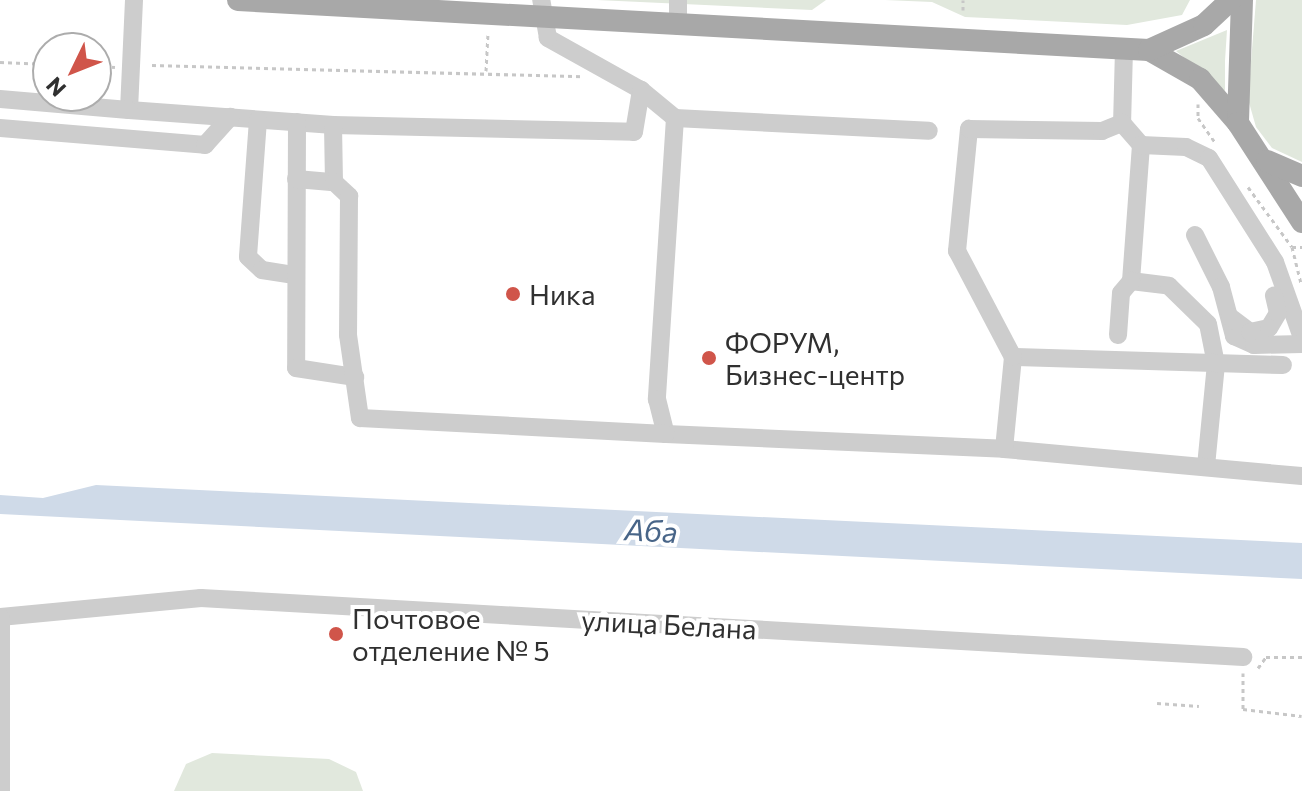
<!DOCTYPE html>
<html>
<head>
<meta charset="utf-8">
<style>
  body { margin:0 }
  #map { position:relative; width:1302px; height:791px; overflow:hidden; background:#fff; font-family:Commissioner,sans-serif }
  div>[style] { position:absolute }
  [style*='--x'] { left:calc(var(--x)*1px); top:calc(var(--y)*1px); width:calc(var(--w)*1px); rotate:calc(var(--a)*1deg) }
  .green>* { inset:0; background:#e1e8dd }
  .water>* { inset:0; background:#cfdae8 }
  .path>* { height:3px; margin-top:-1.5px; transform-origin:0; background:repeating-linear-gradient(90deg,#c7c7c7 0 4px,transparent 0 8px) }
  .minor>* { height:18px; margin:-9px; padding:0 9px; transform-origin:9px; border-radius:9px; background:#cdcdcd }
  .major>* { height:22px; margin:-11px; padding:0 11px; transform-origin:11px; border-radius:11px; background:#a8a8a8 }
  .dots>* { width:22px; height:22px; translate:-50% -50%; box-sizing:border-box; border:4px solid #fff; border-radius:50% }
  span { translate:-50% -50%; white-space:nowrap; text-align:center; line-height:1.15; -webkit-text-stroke:8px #fff; paint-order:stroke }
  .poi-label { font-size:28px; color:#303030 }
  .left { translate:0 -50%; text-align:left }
  .street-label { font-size:28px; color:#303030 }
  .water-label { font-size:30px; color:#486588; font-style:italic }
  .north { position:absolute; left:32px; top:32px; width:80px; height:80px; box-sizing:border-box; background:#fff; border:2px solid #acacac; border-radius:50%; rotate:227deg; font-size:22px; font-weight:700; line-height:32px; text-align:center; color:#303030 }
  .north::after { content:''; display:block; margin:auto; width:28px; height:36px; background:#d0554a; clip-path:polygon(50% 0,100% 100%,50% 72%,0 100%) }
</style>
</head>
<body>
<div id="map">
  <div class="green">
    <div style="clip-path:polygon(597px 0,826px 0,812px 10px)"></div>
    <div style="clip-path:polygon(885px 0,1190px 0,1182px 15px,1127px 25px,965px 17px,932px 2px)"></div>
    <div style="clip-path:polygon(1256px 0,1302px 0,1302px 162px,1272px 148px,1256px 127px,1248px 99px)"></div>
    <div style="clip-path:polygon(1227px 30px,1225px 61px,1225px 91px,1176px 51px)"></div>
    <div style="clip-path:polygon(212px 753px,329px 759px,356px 772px,363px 791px,174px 791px,186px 764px)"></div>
  </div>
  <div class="water">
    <div style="clip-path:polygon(96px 485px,1302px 543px,1302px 579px,0 514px,0 495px,43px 498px)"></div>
  </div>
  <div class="path">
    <div style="--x:963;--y:10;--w:10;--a:-90"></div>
    <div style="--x:0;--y:62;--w:48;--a:2.4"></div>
    <div style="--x:152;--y:65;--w:431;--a:1.5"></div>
    <div style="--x:96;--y:66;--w:19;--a:3"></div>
    <div style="--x:486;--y:71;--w:36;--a:-87"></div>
    <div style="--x:1198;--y:104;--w:14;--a:90"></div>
    <div style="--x:1198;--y:118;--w:29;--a:55"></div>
    <div style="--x:1248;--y:187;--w:74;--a:53.7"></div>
    <div style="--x:1292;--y:247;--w:10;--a:0"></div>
    <div style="--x:1292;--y:247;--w:37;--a:76"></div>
    <div style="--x:1258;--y:668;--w:14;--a:-54"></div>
    <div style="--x:1266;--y:657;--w:36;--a:0"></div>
    <div style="--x:1243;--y:673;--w:36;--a:90"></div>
    <div style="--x:1243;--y:709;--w:59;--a:6.8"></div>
    <div style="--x:1157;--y:703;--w:42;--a:4.1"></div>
  </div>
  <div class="minor">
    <div style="--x:134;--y:0;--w:110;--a:92.6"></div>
    <div style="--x:129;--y:110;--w:205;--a:4.2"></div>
    <div style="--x:333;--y:125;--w:301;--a:1.3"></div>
    <div style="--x:634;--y:132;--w:43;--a:-80.5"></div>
    <div style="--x:641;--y:90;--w:107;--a:-150.8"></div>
    <div style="--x:548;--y:38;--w:39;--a:-100"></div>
    <div style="--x:678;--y:26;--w:26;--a:-90"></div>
    <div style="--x:1124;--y:49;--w:74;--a:91.5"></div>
    <div style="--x:1122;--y:123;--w:29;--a:49"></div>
    <div style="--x:1141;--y:145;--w:136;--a:94.2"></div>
    <div style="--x:1131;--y:281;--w:38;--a:7"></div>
    <div style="--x:1169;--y:286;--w:54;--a:44.3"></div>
    <div style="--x:1208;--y:324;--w:41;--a:78.7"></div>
    <div style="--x:1216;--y:364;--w:102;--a:95.6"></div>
    <div style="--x:641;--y:90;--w:44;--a:39.5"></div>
    <div style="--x:675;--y:118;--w:254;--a:2.9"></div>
    <div style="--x:0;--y:99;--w:129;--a:4.9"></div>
    <div style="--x:675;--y:118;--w:282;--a:93.7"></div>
    <div style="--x:657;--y:399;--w:36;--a:76"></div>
    <div style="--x:666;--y:434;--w:338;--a:2.5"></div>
    <div style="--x:1004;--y:449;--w:299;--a:5.2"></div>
    <div style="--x:258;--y:120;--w:137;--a:94.2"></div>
    <div style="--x:248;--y:257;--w:19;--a:43"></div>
    <div style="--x:262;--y:270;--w:33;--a:9"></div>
    <div style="--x:297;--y:122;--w:246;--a:90.2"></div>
    <div style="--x:296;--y:368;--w:60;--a:8.7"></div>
    <div style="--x:333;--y:125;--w:57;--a:89"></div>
    <div style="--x:0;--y:128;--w:206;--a:4.7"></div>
    <div style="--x:205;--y:145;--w:38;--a:-48"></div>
    <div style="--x:1141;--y:145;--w:45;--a:2.5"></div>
    <div style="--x:1186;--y:147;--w:25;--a:26"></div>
    <div style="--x:1209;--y:158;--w:123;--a:57.6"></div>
    <div style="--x:1275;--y:262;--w:81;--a:70.4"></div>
    <div style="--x:296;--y:179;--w:38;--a:5"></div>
    <div style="--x:334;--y:182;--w:21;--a:43"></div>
    <div style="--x:349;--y:196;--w:139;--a:90.4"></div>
    <div style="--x:348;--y:335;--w:84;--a:81.8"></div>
    <div style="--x:360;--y:418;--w:306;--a:3"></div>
    <div style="--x:1195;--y:235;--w:58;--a:63.4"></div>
    <div style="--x:1221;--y:287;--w:51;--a:75.1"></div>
    <div style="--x:1234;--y:336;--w:22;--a:24"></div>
    <div style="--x:1254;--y:345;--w:48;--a:-1.2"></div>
    <div style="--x:1230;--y:317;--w:25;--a:37"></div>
    <div style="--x:1250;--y:332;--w:19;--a:-12"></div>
    <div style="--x:1269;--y:328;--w:17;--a:-59"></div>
    <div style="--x:1278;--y:313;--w:18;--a:-103"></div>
    <div style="--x:1118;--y:335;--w:42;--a:-85.9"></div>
    <div style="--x:1121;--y:293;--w:16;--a:-50"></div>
    <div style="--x:1013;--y:357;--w:270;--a:1.7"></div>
    <div style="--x:1004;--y:449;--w:92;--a:-84.4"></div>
    <div style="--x:1013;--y:357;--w:120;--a:-117.8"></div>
    <div style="--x:957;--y:251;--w:123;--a:-84.4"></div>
    <div style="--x:969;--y:129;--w:133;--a:0.9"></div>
    <div style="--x:1102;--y:131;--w:22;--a:-22"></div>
    <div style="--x:0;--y:617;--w:202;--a:-5.4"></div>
    <div style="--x:201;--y:598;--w:1044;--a:3.24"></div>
    <div style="--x:1;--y:791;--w:173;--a:-90"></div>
  </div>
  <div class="major">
    <div style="--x:238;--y:0;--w:912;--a:3.14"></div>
    <div style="--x:1149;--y:50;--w:59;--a:29.6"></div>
    <div style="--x:1200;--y:79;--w:58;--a:49.2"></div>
    <div style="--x:1242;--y:0;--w:123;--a:91.9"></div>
    <div style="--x:1238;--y:123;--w:118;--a:57.1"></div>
    <div style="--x:1149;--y:50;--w:60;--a:-24.4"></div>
    <div style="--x:1204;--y:25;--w:37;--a:-43"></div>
    <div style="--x:1267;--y:161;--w:38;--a:23"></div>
  </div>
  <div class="dots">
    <div style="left:513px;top:294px;background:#d0554a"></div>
    <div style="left:709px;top:358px;background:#d0554a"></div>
    <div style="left:336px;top:634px;background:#d0554a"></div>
  </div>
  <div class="poi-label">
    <span class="left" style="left:529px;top:294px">Ника</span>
    <span class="left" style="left:725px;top:358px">ФОРУМ,<br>Бизнес-центр</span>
    <span class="left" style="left:352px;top:634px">Почтовое<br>отделение № 5</span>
  </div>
  <div class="street-label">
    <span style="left:669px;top:624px;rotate:3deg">улица Белана</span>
  </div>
  <div class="water-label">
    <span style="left:651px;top:530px;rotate:3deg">Аба</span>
  </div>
  <div class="north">N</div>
</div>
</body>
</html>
